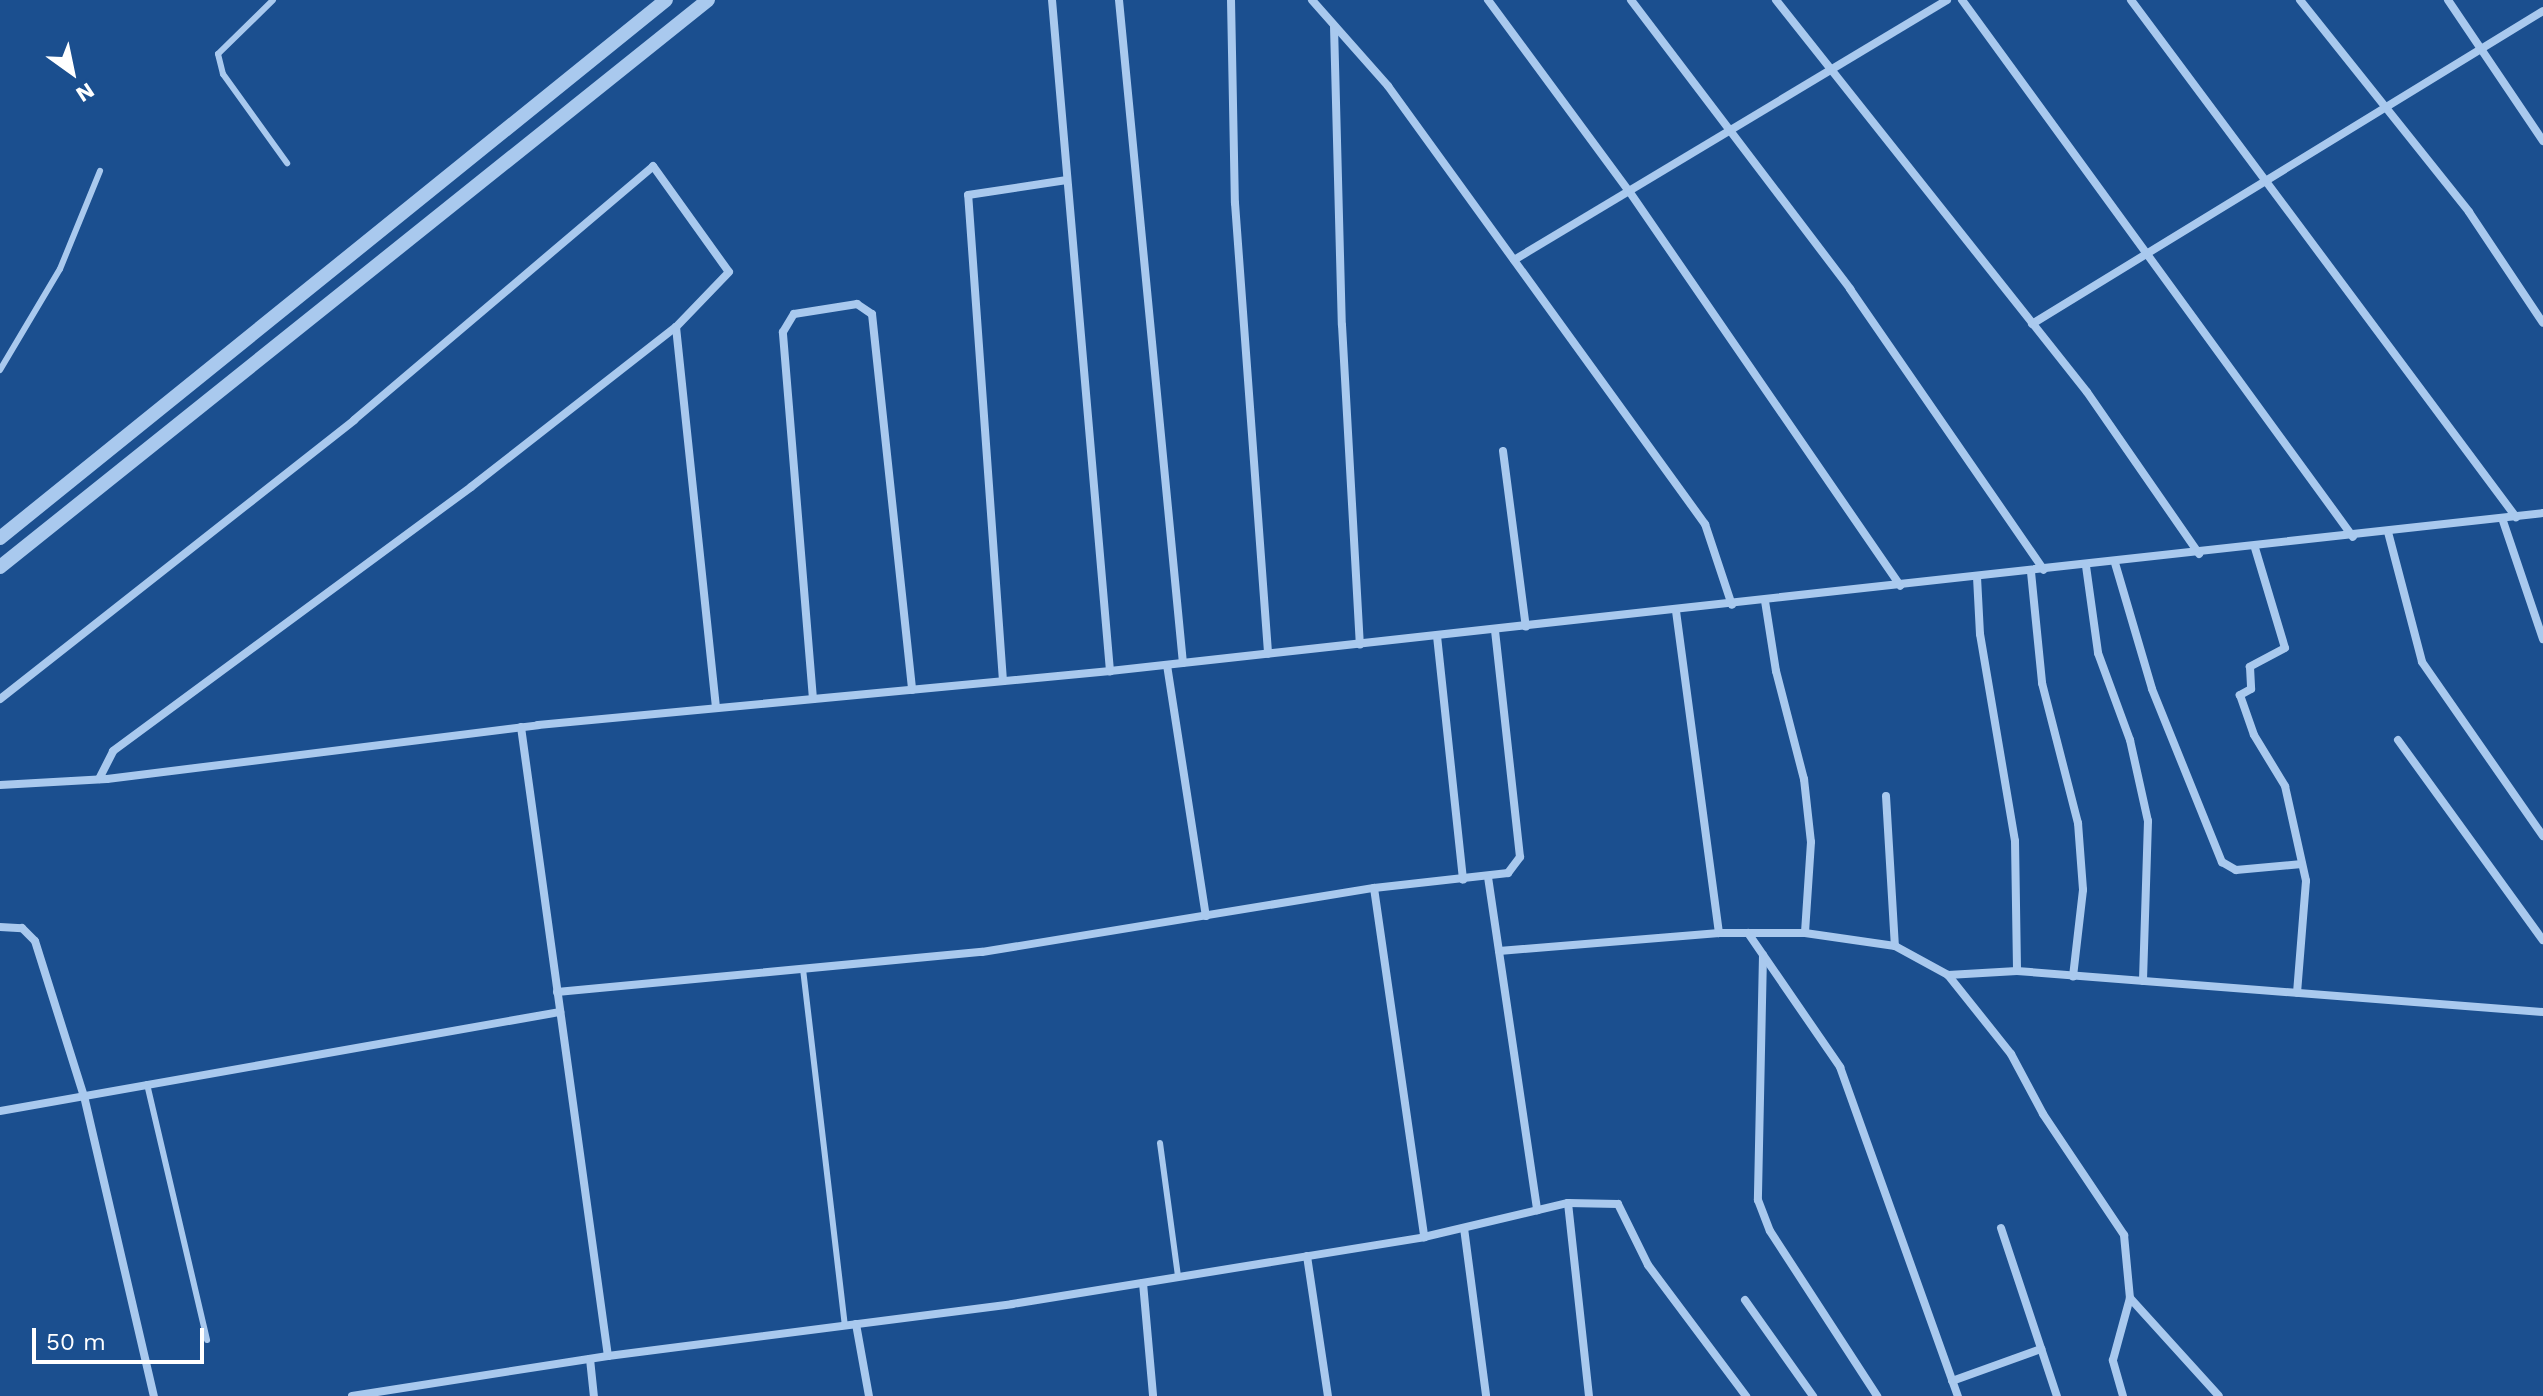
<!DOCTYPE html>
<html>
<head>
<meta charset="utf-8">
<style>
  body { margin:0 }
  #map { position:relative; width:2543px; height:1396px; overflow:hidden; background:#1b4f8f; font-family:"Work Sans",sans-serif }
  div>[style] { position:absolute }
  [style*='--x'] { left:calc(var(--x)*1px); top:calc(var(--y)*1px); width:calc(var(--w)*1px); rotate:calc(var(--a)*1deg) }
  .service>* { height:6px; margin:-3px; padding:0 3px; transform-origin:3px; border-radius:3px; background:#a9c9ee }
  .minor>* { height:8px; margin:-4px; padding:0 4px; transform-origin:4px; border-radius:4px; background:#a9c9ee }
  .tertiary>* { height:14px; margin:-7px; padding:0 7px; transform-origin:7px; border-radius:7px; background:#a9c9ee }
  span { translate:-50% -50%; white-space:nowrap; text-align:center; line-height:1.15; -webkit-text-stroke:6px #1b4f8f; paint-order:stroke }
  .north { position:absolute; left:32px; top:32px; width:80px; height:80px; -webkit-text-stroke:6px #1b4f8f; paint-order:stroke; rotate:147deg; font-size:22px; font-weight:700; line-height:32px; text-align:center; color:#fff }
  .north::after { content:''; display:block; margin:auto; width:28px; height:36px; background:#fff; clip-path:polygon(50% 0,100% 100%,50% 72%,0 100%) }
  .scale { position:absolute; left:32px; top:1328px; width:172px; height:36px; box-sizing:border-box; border:4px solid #fff; border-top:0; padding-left:10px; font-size:24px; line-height:28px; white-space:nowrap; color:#fff; -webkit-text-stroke:6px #1b4f8f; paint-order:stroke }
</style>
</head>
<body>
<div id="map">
  <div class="service">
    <div style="--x:273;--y:0;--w:77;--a:135.5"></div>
    <div style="--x:218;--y:54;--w:21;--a:76"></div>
    <div style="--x:223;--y:74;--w:110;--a:54.3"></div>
    <div style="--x:0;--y:370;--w:117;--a:-59.3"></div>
    <div style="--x:60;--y:269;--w:106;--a:-67.8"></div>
    <div style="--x:803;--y:969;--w:359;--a:83.3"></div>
    <div style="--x:147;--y:1084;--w:263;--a:76.8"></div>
    <div style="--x:1160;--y:1143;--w:135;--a:82.3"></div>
  </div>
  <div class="minor">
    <div style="--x:1052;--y:0;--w:674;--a:85.06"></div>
    <div style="--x:1119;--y:0;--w:666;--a:84.49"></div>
    <div style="--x:1231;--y:0;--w:203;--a:88.9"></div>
    <div style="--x:1235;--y:203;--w:452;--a:85.8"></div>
    <div style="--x:1312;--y:0;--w:115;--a:48.5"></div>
    <div style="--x:1388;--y:86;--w:541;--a:54.11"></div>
    <div style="--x:1705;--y:524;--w:85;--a:71.6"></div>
    <div style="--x:1488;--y:0;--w:237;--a:53.6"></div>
    <div style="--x:1629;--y:191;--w:479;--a:55.5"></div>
    <div style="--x:1631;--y:0;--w:363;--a:52.8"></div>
    <div style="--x:1850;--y:289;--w:341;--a:55.4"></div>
    <div style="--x:1776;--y:0;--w:500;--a:51.57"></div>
    <div style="--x:2087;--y:392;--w:197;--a:55.3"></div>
    <div style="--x:1962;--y:0;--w:664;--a:53.94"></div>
    <div style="--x:2131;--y:0;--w:645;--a:53.33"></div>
    <div style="--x:2300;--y:0;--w:271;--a:51.4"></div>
    <div style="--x:2469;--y:212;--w:133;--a:56.3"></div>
    <div style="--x:2448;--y:0;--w:170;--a:56"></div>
    <div style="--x:1334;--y:26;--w:299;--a:88.5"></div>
    <div style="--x:1342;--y:325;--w:320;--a:86.8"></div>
    <div style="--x:1514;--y:260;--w:505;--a:-30.98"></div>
    <div style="--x:2032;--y:324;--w:599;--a:-31.49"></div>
    <div style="--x:1503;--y:451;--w:177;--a:82.6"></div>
    <div style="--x:2502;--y:518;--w:128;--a:71.3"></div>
    <div style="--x:2388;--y:532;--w:134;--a:75.3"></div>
    <div style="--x:2422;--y:662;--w:212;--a:55.2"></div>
    <div style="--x:2255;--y:548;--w:104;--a:73.3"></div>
    <div style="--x:2285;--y:648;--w:40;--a:152"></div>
    <div style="--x:2250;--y:667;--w:22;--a:87"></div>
    <div style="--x:2251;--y:689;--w:13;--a:151"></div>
    <div style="--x:2240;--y:695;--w:42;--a:70.7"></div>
    <div style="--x:2254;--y:735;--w:60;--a:58.7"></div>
    <div style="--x:2285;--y:786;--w:97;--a:77.5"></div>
    <div style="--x:2306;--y:881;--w:112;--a:94.6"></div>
    <div style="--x:2115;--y:563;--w:131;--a:73.6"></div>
    <div style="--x:2152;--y:689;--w:187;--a:68"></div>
    <div style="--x:2222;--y:862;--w:16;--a:30"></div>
    <div style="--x:2236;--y:870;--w:66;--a:-5.2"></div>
    <div style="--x:2086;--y:566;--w:88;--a:82.1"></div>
    <div style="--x:2098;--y:653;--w:93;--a:69.8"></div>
    <div style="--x:2130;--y:740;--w:83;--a:77.5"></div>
    <div style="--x:2148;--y:821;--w:160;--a:91.8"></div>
    <div style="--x:2031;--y:572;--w:112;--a:84.3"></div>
    <div style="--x:2042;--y:683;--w:145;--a:75.6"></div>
    <div style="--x:2078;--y:823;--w:67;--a:85.7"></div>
    <div style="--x:2083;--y:890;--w:87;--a:96.6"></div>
    <div style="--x:1977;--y:577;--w:57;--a:87"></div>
    <div style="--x:1980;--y:634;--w:210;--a:80.4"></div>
    <div style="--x:2015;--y:841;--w:130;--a:89.1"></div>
    <div style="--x:1765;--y:601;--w:71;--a:81.1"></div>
    <div style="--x:1776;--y:671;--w:112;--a:75.5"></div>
    <div style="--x:1804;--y:779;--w:63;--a:83.7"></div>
    <div style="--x:1811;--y:842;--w:91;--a:93.8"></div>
    <div style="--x:1676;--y:611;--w:325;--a:82.4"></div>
    <div style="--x:1719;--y:933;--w:86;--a:0"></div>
    <div style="--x:1805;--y:933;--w:91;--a:8.2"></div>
    <div style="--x:1895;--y:946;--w:60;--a:28.7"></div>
    <div style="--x:1948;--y:975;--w:101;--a:51.4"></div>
    <div style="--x:2011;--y:1054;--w:68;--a:61.9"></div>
    <div style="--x:2043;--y:1114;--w:146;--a:56.2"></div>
    <div style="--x:2124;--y:1235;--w:63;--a:84.6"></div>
    <div style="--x:2130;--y:1298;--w:132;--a:47.8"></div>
    <div style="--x:1437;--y:636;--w:245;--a:83.9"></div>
    <div style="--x:1167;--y:665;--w:254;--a:81.2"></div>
    <div style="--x:1003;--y:681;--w:487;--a:-94.1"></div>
    <div style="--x:968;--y:195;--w:100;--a:-8.6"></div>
    <div style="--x:0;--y:699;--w:451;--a:-38.2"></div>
    <div style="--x:354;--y:420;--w:392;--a:-40.3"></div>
    <div style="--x:653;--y:166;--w:130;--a:54.4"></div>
    <div style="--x:729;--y:272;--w:76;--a:133.9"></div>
    <div style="--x:813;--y:699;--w:368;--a:-94.7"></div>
    <div style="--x:783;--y:332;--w:21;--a:-59"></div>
    <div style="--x:794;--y:314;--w:64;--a:-9"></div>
    <div style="--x:857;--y:304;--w:18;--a:34"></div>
    <div style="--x:872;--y:314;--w:378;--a:83.9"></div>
    <div style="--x:521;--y:727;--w:635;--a:82.13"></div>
    <div style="--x:2398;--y:740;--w:247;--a:54.1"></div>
    <div style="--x:99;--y:779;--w:31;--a:-63"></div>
    <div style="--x:113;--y:751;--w:445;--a:-36.4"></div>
    <div style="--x:471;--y:487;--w:260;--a:-38"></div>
    <div style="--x:676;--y:327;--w:383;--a:84"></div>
    <div style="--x:0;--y:785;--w:107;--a:-3.2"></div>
    <div style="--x:107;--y:779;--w:434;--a:-7.1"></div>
    <div style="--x:538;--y:725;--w:575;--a:-5.39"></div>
    <div style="--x:1110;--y:671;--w:1442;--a:-6.29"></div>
    <div style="--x:1886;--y:796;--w:150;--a:86.6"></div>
    <div style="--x:1488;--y:877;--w:337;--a:81.6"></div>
    <div style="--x:1374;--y:888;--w:353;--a:81.8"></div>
    <div style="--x:0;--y:927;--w:22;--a:3"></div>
    <div style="--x:22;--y:928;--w:18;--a:45"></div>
    <div style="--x:35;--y:941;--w:163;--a:72.5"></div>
    <div style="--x:84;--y:1096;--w:308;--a:76.9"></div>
    <div style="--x:1748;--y:933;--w:163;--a:55.5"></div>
    <div style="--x:1840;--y:1067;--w:350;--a:70.3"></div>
    <div style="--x:1499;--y:951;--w:221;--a:-4.7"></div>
    <div style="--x:1763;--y:955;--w:245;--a:91.2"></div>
    <div style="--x:1758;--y:1200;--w:33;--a:69"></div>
    <div style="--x:1770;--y:1231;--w:197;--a:57"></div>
    <div style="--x:1948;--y:975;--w:69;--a:-3.3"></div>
    <div style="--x:2017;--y:971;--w:528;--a:4.46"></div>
    <div style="--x:557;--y:992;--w:427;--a:-5.4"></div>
    <div style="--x:982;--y:952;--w:397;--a:-9.3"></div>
    <div style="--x:1374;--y:888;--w:135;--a:-6.4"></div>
    <div style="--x:1508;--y:873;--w:20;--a:-53"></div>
    <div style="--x:1520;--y:857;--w:228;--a:-96.3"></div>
    <div style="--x:0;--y:1111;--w:569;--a:-10.03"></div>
    <div style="--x:1568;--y:1203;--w:194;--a:83.8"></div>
    <div style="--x:1464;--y:1228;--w:169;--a:82.5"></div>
    <div style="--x:2001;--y:1228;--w:177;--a:71.6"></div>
    <div style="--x:1307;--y:1256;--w:142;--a:81.5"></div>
    <div style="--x:1143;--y:1283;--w:113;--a:84.9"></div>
    <div style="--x:1745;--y:1300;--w:118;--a:54.7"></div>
    <div style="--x:856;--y:1324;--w:73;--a:79.8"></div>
    <div style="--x:590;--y:1359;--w:37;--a:84"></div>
    <div style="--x:1952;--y:1381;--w:95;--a:-19.8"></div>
    <div style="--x:352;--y:1396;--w:259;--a:-8.9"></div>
    <div style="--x:608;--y:1356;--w:407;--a:-7.3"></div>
    <div style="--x:1012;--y:1304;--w:417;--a:-9.2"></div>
    <div style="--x:1424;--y:1237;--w:148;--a:-13.3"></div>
    <div style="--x:1568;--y:1203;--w:50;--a:1.1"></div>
    <div style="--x:1618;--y:1204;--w:68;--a:63.8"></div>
    <div style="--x:1648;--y:1265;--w:164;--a:53.2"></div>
    <div style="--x:2123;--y:1396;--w:37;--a:-106"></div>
    <div style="--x:2113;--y:1360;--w:64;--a:-74.7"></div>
  </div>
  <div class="tertiary">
    <div style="--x:0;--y:538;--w:856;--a:-38.93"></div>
    <div style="--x:0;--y:567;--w:907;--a:-38.69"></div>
  </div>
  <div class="north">N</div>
  <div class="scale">50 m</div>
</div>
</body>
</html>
